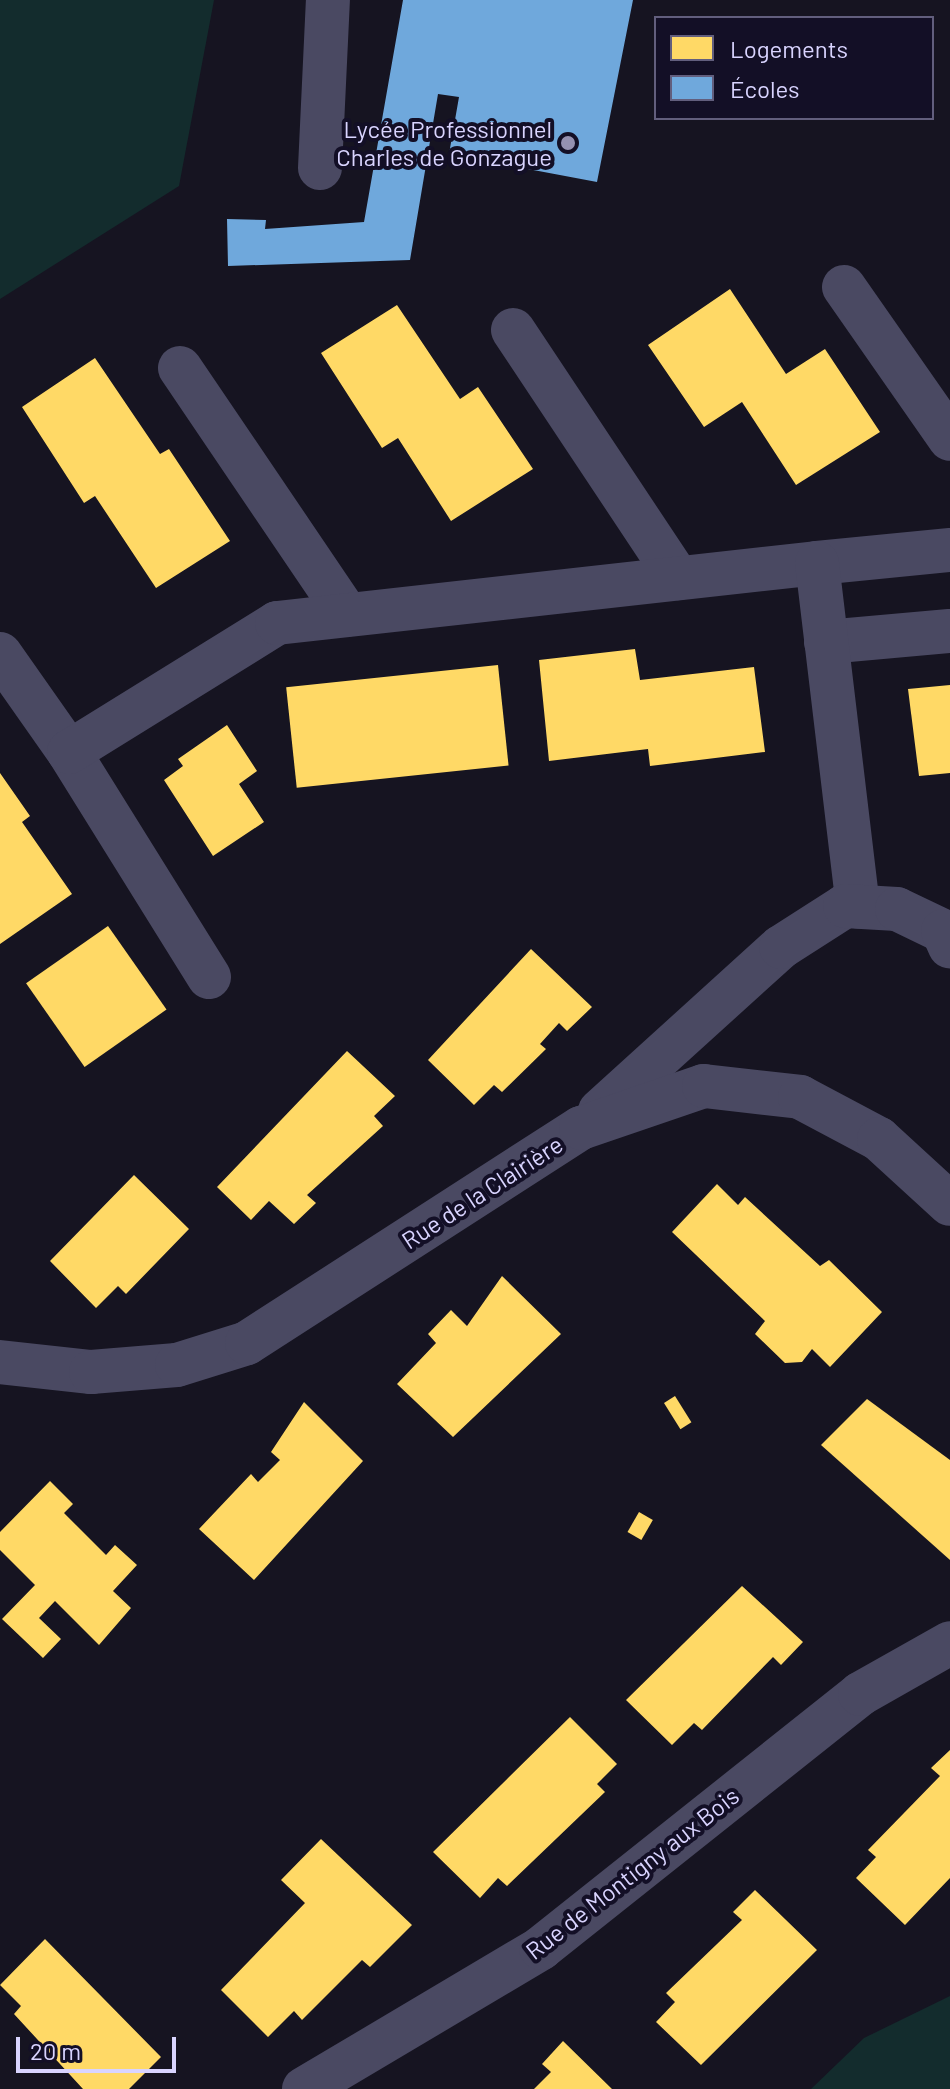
<!DOCTYPE html>
<html>
<head>
<meta charset="utf-8">
<style>
  body { margin:0 }
  #map { position:relative; width:950px; height:2089px; overflow:hidden; background:#161421; font-family:Barlow,sans-serif }
  div>[style] { position:absolute }
  [style*='--x'] { left:calc(var(--x)*1px); top:calc(var(--y)*1px); width:calc(var(--w)*1px); rotate:calc(var(--a)*1deg) }
  .green>* { inset:0; background:#132c2d }
  .homes>* { inset:0; background:#ffd966; transform-origin:0 0 }
  .schools>* { inset:0; background:#6fa8dc }
  .minor>* { height:44px; margin:-22px; padding:0 22px; transform-origin:22px; border-radius:22px; background:#4a4962 }
  .dots>* { width:22px; height:22px; translate:-50% -50%; box-sizing:border-box; border:4px solid #130f26; border-radius:50% }
  span { translate:-50% -50%; white-space:nowrap; text-align:center; line-height:1.15; -webkit-text-stroke:8px #130f26; paint-order:stroke }
  .poi-label { font-size:24px; color:#d9d4ff }
  .right { translate:-100% -50%; text-align:right }
  .street-label { font-size:24px; color:#d9d4ff }
  .legend { position:absolute; left:654px; top:16px; width:280px; height:104px; box-sizing:border-box; background:#130f26; border:2px solid #625e7d; margin:0; padding:10px 14px; list-style:none; font-size:24px; color:#d9d4ff }
  .legend li { display:flex; align-items:center; gap:16px; height:40px }
  .legend b { width:40px; border:2px solid #625e7d }
  .scale { position:absolute; left:16px; top:2037px; width:160px; height:36px; box-sizing:border-box; border:4px solid #d9d4ff; border-top:0; padding-left:10px; font-size:24px; line-height:28px; white-space:nowrap; color:#d9d4ff; -webkit-text-stroke:6px #130f26; paint-order:stroke }
</style>
</head>
<body>
<div id="map">
  <div class="green">
    <div style="clip-path:polygon(0 0,214px 0,179px 186px,0 299px)"></div>
    <div style="clip-path:polygon(950px 1996px,950px 2089px,811px 2089px,864px 2038px)"></div>
  </div>
  <div class="homes">
    <div style="clip-path:polygon(730px 289px,786px 374px,825px 349px,880px 432px,796px 485px,742px 402px,704px 427px,648px 345px)"></div>
    <div style="clip-path:polygon(397px 305px,460px 399px,478px 387px,533px 469px,451px 521px,398px 438px,382px 448px,321px 353px)"></div>
    <div style="clip-path:polygon(95px 358px,160px 454px,169px 449px,230px 541px,156px 588px,95px 496px,84px 503px,22px 407px)"></div>
    <div style="clip-path:polygon(635px 649px,640px 680px,754px 667px,765px 752px,650px 766px,648px 749px,549px 761px,539px 660px)"></div>
    <div style="left:498px;top:665px;width:101px;height:213px;rotate:84deg"></div>
    <div style="clip-path:polygon(950px 685px,950px 773px,919px 776px,908px 689px)"></div>
    <div style="clip-path:polygon(227px 725px,257px 771px,239px 784px,264px 822px,213px 856px,164px 780px,183px 766px,178px 759px)"></div>
    <div style="clip-path:polygon(0 773px,30px 816px,22px 822px,72px 894px,0 944px)"></div>
    <div style="left:108px;top:926px;width:102px;height:100px;rotate:55deg"></div>
    <div style="clip-path:polygon(531px 949px,592px 1007px,567px 1031px,559px 1023px,540px 1044px,546px 1049px,502px 1092px,494px 1085px,474px 1105px,428px 1060px)"></div>
    <div style="clip-path:polygon(347px 1051px,395px 1096px,374px 1116px,383px 1126px,307px 1195px,316px 1203px,294px 1224px,269px 1201px,251px 1220px,217px 1187px)"></div>
    <div style="clip-path:polygon(134px 1175px,189px 1229px,126px 1294px,118px 1286px,96px 1308px,50px 1261px)"></div>
    <div style="clip-path:polygon(717px 1184px,738px 1205px,745px 1197px,820px 1266px,829px 1260px,882px 1312px,830px 1367px,812px 1349px,802px 1362px,785px 1363px,755px 1334px,765px 1321px,672px 1232px)"></div>
    <div style="clip-path:polygon(502px 1276px,561px 1334px,453px 1437px,397px 1384px,436px 1343px,428px 1334px,451px 1310px,467px 1326px)"></div>
    <div style="left:675px;top:1396px;width:31px;height:13px;rotate:58deg"></div>
    <div style="clip-path:polygon(867px 1399px,950px 1460px,950px 1560px,821px 1445px)"></div>
    <div style="clip-path:polygon(304px 1402px,363px 1461px,254px 1580px,199px 1529px,251px 1474px,258px 1482px,280px 1460px,271px 1452px)"></div>
    <div style="clip-path:polygon(50px 1481px,73px 1504px,64px 1513px,106px 1555px,115px 1545px,137px 1565px,113px 1591px,131px 1608px,99px 1645px,55px 1601px,39px 1618px,61px 1639px,43px 1658px,2px 1619px,35px 1585px,0 1550px,0 1532px)"></div>
    <div style="left:639px;top:1512px;width:16px;height:23px;rotate:30deg"></div>
    <div style="clip-path:polygon(742px 1586px,803px 1642px,781px 1665px,773px 1657px,702px 1730px,694px 1723px,672px 1745px,626px 1700px)"></div>
    <div style="clip-path:polygon(570px 1717px,617px 1764px,597px 1784px,605px 1792px,507px 1886px,498px 1878px,480px 1898px,433px 1852px)"></div>
    <div style="clip-path:polygon(950px 1750px,950px 1878px,905px 1925px,856px 1878px,876px 1857px,868px 1850px,940px 1776px,931px 1768px)"></div>
    <div style="clip-path:polygon(321px 1839px,412px 1925px,370px 1967px,362px 1960px,302px 2020px,294px 2011px,268px 2037px,221px 1990px,305px 1903px,281px 1880px)"></div>
    <div style="clip-path:polygon(755px 1890px,817px 1950px,701px 2065px,656px 2022px,675px 2002px,666px 1993px,742px 1920px,733px 1912px)"></div>
    <div style="clip-path:polygon(45px 1939px,161px 2057px,129px 2089px,83px 2089px,14px 2014px,21px 2006px,0 1985px)"></div>
    <div style="clip-path:polygon(563px 2041px,612px 2089px,534px 2089px,551px 2072px,542px 2064px)"></div>
  </div>
  <div class="schools">
    <div style="clip-path:polygon(403px 0,633px 0,597px 182px,449px 154px,459px 97px,438px 94px,410px 260px,228px 266px,227px 219px,266px 220px,265px 229px,364px 222px)"></div>
  </div>
  <div class="minor">
    <div style="--x:320;--y:168;--w:168;--a:-87.3"></div>
    <div style="--x:844;--y:287;--w:185;--a:55.1"></div>
    <div style="--x:513;--y:330;--w:298;--a:56.4"></div>
    <div style="--x:180;--y:368;--w:298;--a:55.9"></div>
    <div style="--x:817;--y:563;--w:134;--a:-5.6"></div>
    <div style="--x:826;--y:642;--w:124;--a:-5.1"></div>
    <div style="--x:0;--y:654;--w:120;--a:54.9"></div>
    <div style="--x:209;--y:977;--w:265;--a:-121.9"></div>
    <div style="--x:69;--y:752;--w:245;--a:-31.8"></div>
    <div style="--x:277;--y:623;--w:543;--a:-6.34"></div>
    <div style="--x:817;--y:563;--w:346;--a:83.2"></div>
    <div style="--x:600;--y:1111;--w:244;--a:-42.2"></div>
    <div style="--x:781;--y:947;--w:76;--a:-32.6"></div>
    <div style="--x:845;--y:906;--w:52;--a:3.3"></div>
    <div style="--x:897;--y:909;--w:51;--a:25.6"></div>
    <div style="--x:943;--y:931;--w:17;--a:66"></div>
    <div style="--x:0;--y:1362;--w:92;--a:6.3"></div>
    <div style="--x:91;--y:1372;--w:86;--a:-4.7"></div>
    <div style="--x:177;--y:1365;--w:73;--a:-17.4"></div>
    <div style="--x:247;--y:1343;--w:397;--a:-32.8"></div>
    <div style="--x:581;--y:1128;--w:130;--a:-18.9"></div>
    <div style="--x:704;--y:1086;--w:97;--a:6.5"></div>
    <div style="--x:800;--y:1097;--w:89;--a:28"></div>
    <div style="--x:879;--y:1139;--w:96;--a:42.5"></div>
    <div style="--x:304;--y:2089;--w:276;--a:-30.7"></div>
    <div style="--x:541;--y:1948;--w:408;--a:-38.5"></div>
    <div style="--x:860;--y:1694;--w:103;--a:-29.5"></div>
  </div>
  <div class="dots">
    <div style="left:568px;top:143px;background:#9591b1"></div>
  </div>
  <div class="poi-label">
    <span class="right" style="left:552px;top:143px">Lycée Professionnel<br>Charles de Gonzague</span>
  </div>
  <div class="street-label">
    <span style="left:482px;top:1192px;rotate:-33deg">Rue de la Clairière</span>
    <span style="left:632px;top:1873px;rotate:-38deg">Rue de Montigny aux Bois</span>
  </div>
  <ul class="legend">
  <li><b style="height:22px;background:#ffd966"></b>Logements</li>
  <li><b style="height:22px;background:#6fa8dc"></b>Écoles</li>
  </ul>
  <div class="scale">20 m</div>
</div>
</body>
</html>
